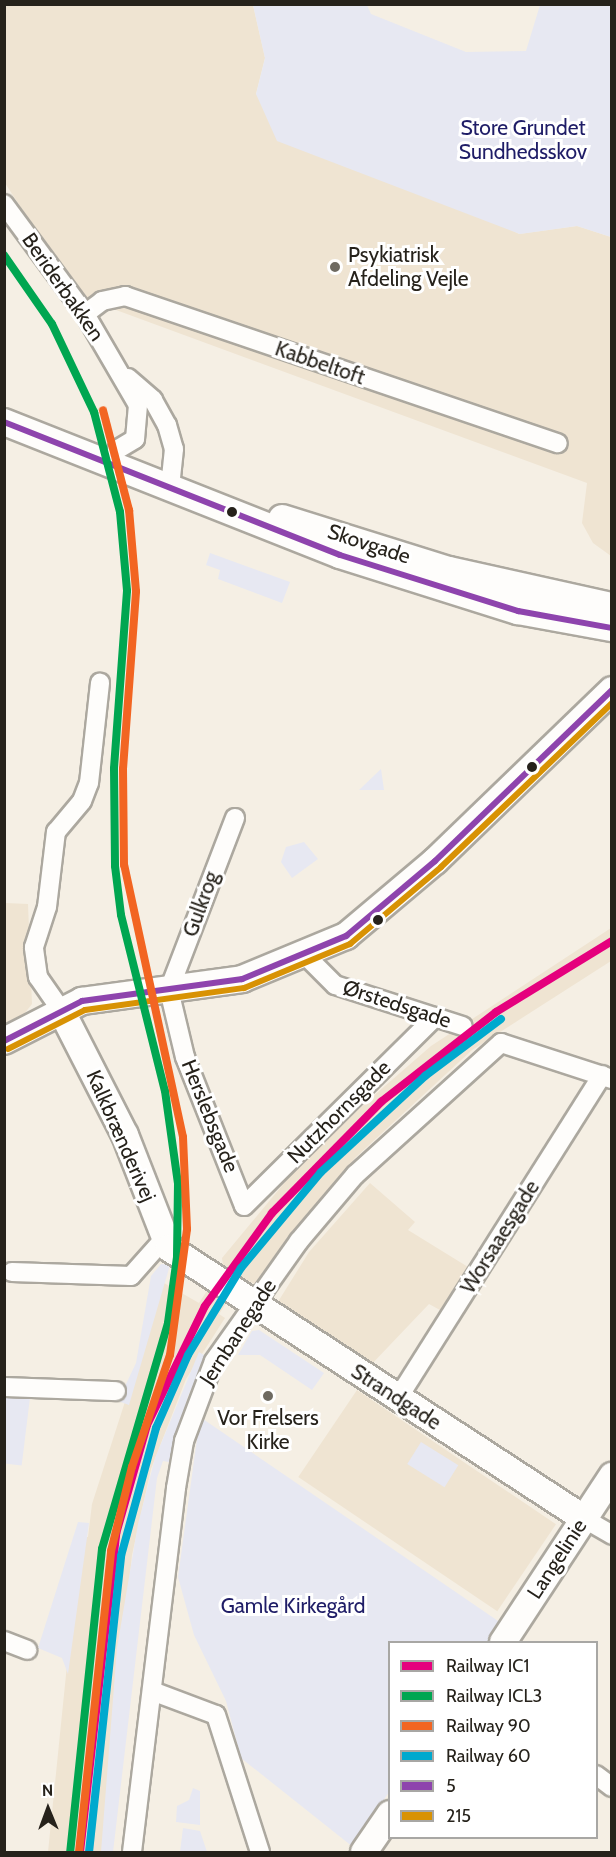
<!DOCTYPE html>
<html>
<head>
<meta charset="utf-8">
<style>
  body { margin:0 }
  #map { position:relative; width:616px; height:1857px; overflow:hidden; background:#f5efe4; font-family:Cabin,sans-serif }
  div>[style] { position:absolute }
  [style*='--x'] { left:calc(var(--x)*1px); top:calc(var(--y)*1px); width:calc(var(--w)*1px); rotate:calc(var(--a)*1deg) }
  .built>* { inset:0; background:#efe4d2; transform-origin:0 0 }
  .green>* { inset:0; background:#e7e8f2; transform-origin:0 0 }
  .roads { filter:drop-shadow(2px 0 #aca89f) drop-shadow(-2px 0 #aca89f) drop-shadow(0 2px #aca89f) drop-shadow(0 -2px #aca89f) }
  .street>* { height:18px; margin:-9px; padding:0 9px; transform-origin:9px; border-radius:9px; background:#fefdfb }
  .secondary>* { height:26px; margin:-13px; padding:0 13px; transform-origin:13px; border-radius:13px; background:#fefdfb }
  .rail>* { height:4.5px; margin:-2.25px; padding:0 2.25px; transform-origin:2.25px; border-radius:2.25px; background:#d5d3d0 }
  .bus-1>* { height:6px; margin:-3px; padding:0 3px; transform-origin:3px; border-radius:3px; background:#8e44ad }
  .bus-2>* { height:6px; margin:-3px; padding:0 3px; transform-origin:3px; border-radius:3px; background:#d89204 }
  .rail-1>* { height:8px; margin:-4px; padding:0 4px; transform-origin:4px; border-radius:4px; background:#e5007d }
  .rail-2>* { height:8px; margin:-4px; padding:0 4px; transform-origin:4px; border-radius:4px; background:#00a651 }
  .rail-3>* { height:8px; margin:-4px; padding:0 4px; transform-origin:4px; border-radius:4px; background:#f26522 }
  .rail-4>* { height:8px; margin:-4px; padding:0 4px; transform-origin:4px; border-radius:4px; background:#00a9ce }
  .dots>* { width:16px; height:16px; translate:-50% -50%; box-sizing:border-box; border:3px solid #fff; border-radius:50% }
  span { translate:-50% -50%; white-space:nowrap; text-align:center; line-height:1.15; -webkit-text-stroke:6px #fff; paint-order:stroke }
  .park-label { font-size:21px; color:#1f1d67 }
  .poi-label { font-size:21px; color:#26221b }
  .left { translate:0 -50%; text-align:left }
  .street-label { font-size:21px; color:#26221b }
  .frame { position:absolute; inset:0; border:6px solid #26221b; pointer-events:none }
  .legend { position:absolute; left:388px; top:1641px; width:210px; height:198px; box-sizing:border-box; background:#fff; border:2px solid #a8a7a4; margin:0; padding:8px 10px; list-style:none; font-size:18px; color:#26221b }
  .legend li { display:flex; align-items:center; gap:12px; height:30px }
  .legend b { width:30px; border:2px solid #a8a7a4 }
  .north { position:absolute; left:18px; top:1779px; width:60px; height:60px; -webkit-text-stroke:4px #fff; paint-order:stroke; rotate:359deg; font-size:16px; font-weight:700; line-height:24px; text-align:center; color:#26221b }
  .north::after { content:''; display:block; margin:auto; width:21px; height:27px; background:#26221b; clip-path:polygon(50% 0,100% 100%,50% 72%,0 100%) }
</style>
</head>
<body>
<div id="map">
  <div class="built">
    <div style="clip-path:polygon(5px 5px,253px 5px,265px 58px,256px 94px,519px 234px,577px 226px,611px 237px,611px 556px,593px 543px,582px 523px,587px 483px,78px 296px,5px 183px)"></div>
    <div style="clip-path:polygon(5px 903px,28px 904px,32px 1004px,5px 1038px)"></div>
    <div style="clip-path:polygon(611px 928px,611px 961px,472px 1050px,355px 1158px,256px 1285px,243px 1278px,219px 1314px,225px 1318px,186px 1379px,151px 1469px,132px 1555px,102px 1852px,48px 1852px,80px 1537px,88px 1537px,92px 1504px,142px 1349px,157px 1279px,199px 1303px,223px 1266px,222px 1258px,295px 1170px,370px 1099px,431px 1046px)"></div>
    <div style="clip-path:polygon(370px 1183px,415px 1222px,408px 1230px,468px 1267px,440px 1310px,429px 1304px,369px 1367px,276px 1305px,309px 1252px)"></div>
    <div style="left:357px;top:1390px;width:240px;height:105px;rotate:34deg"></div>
  </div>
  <div class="green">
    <div style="clip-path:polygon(253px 5px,367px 5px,371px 14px,466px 52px,526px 51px,540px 5px,611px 5px,611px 237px,577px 226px,520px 234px,277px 141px,256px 94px,265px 58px)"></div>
    <div style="clip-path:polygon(210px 553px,290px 582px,282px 603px,218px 579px,220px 570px,206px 565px)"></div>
    <div style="clip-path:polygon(381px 769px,384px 790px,359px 790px)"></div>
    <div style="clip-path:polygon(304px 842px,318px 859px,292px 878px,281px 862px,286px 847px)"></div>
    <div style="clip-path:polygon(161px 1264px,170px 1265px,129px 1405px,118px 1401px,136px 1363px,151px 1276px)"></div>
    <div style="clip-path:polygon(259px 1330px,324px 1373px,312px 1390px,260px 1355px,238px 1355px,252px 1331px)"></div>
    <div style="clip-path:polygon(199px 1352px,207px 1357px,188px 1396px,169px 1462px,163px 1461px,157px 1478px,113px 1852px,101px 1852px,117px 1648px,138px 1524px,155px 1458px)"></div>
    <div style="left:5px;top:1396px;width:25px;height:67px;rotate:7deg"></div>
    <div style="clip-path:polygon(200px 1417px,501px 1623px,488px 1642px,390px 1642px,389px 1792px,353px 1847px,241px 1758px,226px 1701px,194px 1635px,178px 1577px)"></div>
    <div style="left:421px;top:1442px;width:44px;height:26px;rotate:32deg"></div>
    <div style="clip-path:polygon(78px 1522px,89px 1523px,68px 1674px,62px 1658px,38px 1648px)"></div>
    <div style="clip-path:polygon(193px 1788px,200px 1791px,200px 1825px,176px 1822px,177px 1806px,189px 1800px)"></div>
    <div style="clip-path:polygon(183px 1828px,200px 1831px,207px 1852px,180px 1852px)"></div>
  </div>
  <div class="roads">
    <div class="street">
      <div style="--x:4;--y:204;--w:137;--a:53.6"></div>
      <div style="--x:85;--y:314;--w:105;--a:59.8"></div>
      <div style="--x:138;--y:405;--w:34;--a:95"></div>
      <div style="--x:135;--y:439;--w:21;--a:149"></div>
      <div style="--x:85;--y:314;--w:21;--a:-37"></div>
      <div style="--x:102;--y:301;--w:24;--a:-12"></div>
      <div style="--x:125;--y:296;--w:457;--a:18.8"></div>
      <div style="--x:128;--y:378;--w:33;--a:41"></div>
      <div style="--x:153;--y:400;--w:29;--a:61"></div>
      <div style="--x:167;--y:425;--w:25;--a:74"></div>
      <div style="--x:174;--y:449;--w:39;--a:96"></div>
      <div style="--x:235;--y:818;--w:184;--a:111"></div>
      <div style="--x:169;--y:990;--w:69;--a:76.6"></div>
      <div style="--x:185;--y:1057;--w:160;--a:68.4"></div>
      <div style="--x:306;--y:956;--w:41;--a:45"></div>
      <div style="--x:335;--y:985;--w:134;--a:17.8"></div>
      <div style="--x:61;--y:1010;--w:40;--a:-124.9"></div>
      <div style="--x:38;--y:977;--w:30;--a:-98"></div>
      <div style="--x:34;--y:947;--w:42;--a:-72"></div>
      <div style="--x:47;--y:907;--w:76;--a:-83.2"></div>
      <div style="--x:56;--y:832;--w:40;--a:-50"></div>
      <div style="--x:82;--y:801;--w:19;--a:-69"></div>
      <div style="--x:89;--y:783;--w:101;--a:-83.7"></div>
      <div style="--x:244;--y:1206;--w:269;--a:-44.7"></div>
      <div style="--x:12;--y:1272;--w:119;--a:1.9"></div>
      <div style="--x:131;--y:1276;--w:48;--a:-48.4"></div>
      <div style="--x:5;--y:1387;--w:111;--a:2.1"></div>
      <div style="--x:398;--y:1398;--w:382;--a:-57.7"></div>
      <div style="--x:583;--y:1518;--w:34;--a:30"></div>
      <div style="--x:4;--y:1641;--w:25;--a:21"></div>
      <div style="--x:152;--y:1691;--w:68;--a:20.6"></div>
      <div style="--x:216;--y:1715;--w:144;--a:72.2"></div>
      <div style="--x:596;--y:1775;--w:20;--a:37"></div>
      <div style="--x:132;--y:1852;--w:367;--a:-83.1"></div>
      <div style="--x:176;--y:1488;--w:48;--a:-80.3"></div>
      <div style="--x:184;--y:1441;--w:85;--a:-69.4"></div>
      <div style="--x:214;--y:1361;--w:147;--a:-54.7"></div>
      <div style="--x:299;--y:1241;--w:87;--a:-49.7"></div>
      <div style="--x:355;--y:1175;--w:197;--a:-42.1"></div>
      <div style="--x:501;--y:1043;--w:117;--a:18"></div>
    </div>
    <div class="secondary">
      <div style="--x:4;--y:422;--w:361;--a:21.6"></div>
      <div style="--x:340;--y:555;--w:187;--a:17.5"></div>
      <div style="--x:518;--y:611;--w:96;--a:10.3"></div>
      <div style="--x:282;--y:518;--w:175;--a:17.3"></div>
      <div style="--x:449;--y:570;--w:167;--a:12.5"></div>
      <div style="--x:61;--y:1010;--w:140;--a:62.9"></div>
      <div style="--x:125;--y:1135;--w:121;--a:68.7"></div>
      <div style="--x:169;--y:1248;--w:494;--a:33.1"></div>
      <div style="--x:4;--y:1041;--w:88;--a:-27.1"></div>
      <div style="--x:82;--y:1001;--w:162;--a:-7.8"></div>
      <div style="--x:242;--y:979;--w:113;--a:-22.5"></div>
      <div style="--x:346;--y:936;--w:116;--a:-40.1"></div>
      <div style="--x:435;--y:861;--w:246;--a:-44"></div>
      <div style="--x:503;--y:1642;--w:199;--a:-56.7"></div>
      <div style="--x:364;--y:1852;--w:46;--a:-55.6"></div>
    </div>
  </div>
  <div class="rail">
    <div style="--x:90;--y:1852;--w:94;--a:-84.5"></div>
  </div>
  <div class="bus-1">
    <div style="--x:4;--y:422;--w:361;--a:21.6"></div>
    <div style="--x:340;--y:555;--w:187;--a:17.5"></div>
    <div style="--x:518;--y:611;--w:96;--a:10.3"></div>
    <div style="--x:4;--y:1041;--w:88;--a:-27.1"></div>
    <div style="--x:82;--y:1001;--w:162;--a:-7.8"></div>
    <div style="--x:242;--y:979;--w:113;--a:-22.5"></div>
    <div style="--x:346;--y:936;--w:116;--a:-40.1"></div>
    <div style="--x:435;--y:861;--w:246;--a:-44"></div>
  </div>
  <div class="bus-2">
    <div style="--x:8;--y:1049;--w:86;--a:-26.9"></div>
    <div style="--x:85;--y:1010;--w:161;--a:-7.9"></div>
    <div style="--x:244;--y:988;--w:115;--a:-22.5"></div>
    <div style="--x:350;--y:944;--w:119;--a:-40.2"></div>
    <div style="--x:441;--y:867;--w:237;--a:-43.8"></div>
  </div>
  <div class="rail-1">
    <div style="--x:80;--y:1852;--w:320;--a:-83.5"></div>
    <div style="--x:116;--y:1534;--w:113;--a:-74.1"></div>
    <div style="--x:147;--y:1425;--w:132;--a:-64"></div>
    <div style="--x:205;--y:1306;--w:115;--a:-54.2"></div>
    <div style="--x:272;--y:1213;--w:156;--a:-45.5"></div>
    <div style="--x:381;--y:1102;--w:146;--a:-38"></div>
    <div style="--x:496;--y:1012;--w:136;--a:-31.5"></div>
  </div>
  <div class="rail-2">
    <div style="--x:4;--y:255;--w:84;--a:55.2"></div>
    <div style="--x:52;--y:324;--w:98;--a:64.5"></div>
    <div style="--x:94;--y:412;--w:103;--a:75.4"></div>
    <div style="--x:120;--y:512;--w:79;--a:84.9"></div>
    <div style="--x:127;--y:591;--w:178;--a:94.2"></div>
    <div style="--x:114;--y:769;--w:97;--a:89.4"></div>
    <div style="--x:115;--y:866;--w:49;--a:83"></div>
    <div style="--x:121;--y:915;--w:181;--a:76"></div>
    <div style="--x:165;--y:1091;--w:94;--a:82"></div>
    <div style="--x:178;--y:1184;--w:73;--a:90.8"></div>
    <div style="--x:177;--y:1257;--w:67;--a:97.8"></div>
    <div style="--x:168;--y:1323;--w:235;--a:106.3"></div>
    <div style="--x:102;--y:1549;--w:305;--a:96"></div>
  </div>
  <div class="rail-3">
    <div style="--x:79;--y:1852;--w:303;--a:-83.9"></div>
    <div style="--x:111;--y:1551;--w:87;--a:-76"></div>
    <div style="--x:132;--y:1467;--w:118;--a:-71.3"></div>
    <div style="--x:170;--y:1355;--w:127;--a:-82.3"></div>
    <div style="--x:187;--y:1229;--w:92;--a:-92.5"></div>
    <div style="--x:183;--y:1137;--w:278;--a:-102.2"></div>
    <div style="--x:124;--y:865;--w:96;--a:-90.6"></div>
    <div style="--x:123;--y:769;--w:178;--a:-85.8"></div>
    <div style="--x:136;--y:591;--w:81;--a:-94.9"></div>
    <div style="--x:129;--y:510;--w:103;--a:-104.6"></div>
  </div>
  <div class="rail-4">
    <div style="--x:89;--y:1852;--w:298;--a:-83.8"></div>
    <div style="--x:121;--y:1556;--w:133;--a:-74.7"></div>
    <div style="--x:156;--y:1428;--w:80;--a:-66.3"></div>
    <div style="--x:188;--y:1355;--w:102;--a:-58.7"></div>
    <div style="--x:241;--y:1268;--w:125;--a:-50.2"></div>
    <div style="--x:321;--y:1172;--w:142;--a:-42.7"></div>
    <div style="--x:425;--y:1076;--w:95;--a:-36.9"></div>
  </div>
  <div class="dots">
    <div style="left:335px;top:267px;background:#6e6a61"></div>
    <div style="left:232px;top:512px;background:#26221b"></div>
    <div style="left:532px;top:767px;background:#26221b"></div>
    <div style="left:378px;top:920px;background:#26221b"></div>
    <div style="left:268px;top:1396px;background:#6e6a61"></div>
  </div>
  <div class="park-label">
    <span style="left:523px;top:140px">Store Grundet<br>Sundhedsskov</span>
    <span style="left:293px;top:1606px">Gamle Kirkegård</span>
  </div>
  <div class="poi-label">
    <span class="left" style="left:348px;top:267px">Psykiatrisk<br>Afdeling Vejle</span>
    <span style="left:268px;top:1430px">Vor Frelsers<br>Kirke</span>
  </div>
  <div class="street-label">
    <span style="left:63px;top:287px;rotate:55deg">Beriderbakken</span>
    <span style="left:320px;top:363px;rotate:19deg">Kabbeltoft</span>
    <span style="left:369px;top:544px;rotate:18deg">Skovgade</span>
    <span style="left:201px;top:904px;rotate:-70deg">Gulkrog</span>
    <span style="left:397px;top:1004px;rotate:18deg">Ørstedsgade</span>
    <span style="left:339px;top:1112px;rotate:-45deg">Nutzhornsgade</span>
    <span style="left:210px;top:1116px;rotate:68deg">Herslebsgade</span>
    <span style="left:121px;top:1136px;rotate:66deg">Kalkbrænderivej</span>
    <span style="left:500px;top:1237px;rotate:-58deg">Worsaaesgade</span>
    <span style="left:238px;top:1332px;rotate:-57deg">Jernbanegade</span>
    <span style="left:396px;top:1397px;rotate:33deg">Strandgade</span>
    <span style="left:557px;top:1559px;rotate:-57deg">Langelinie</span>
  </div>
  <div class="frame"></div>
  <ul class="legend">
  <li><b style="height:8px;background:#e5007d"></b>Railway IC1</li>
  <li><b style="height:8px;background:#00a651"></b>Railway ICL3</li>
  <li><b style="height:8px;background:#f26522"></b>Railway 90</li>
  <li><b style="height:8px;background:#00a9ce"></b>Railway 60</li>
  <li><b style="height:8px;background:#8e44ad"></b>5</li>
  <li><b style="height:8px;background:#d89204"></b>215</li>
  </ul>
  <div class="north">N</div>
</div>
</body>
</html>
